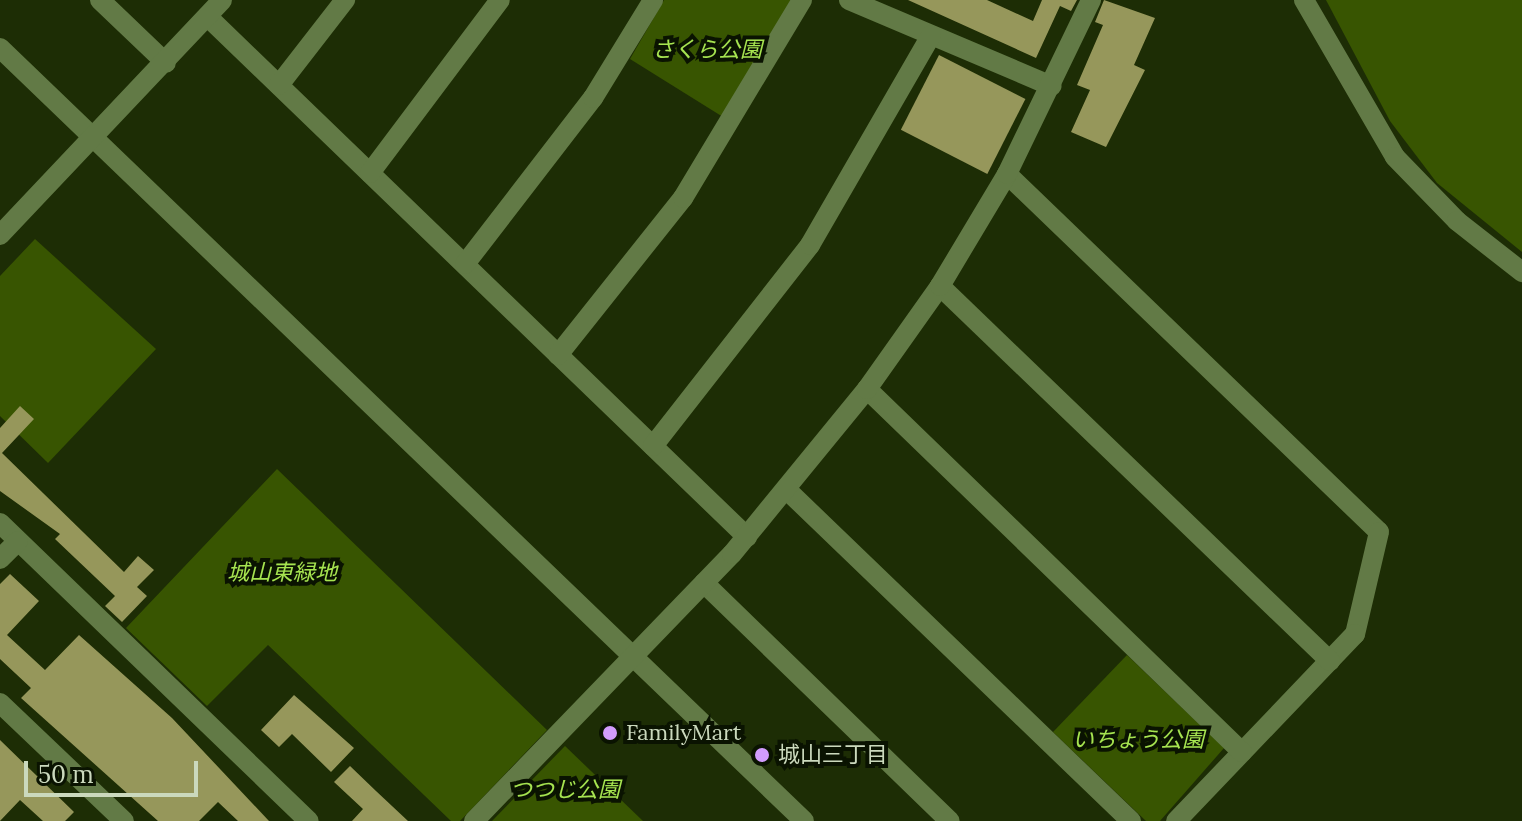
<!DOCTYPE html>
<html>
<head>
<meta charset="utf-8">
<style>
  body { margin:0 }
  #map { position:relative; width:1522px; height:821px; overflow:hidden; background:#1d2d05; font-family:Lora,"Noto Sans JP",serif }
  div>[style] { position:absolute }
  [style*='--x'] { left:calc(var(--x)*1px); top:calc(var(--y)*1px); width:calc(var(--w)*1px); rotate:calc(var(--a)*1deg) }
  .green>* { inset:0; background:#385501 }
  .building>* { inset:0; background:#96975b; transform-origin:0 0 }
  .minor>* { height:20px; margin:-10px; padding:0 10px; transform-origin:10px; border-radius:10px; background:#627a46 }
  .dots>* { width:22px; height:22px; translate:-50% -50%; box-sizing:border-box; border:4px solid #0a1301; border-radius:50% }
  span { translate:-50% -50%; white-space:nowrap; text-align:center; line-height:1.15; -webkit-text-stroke:8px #0a1301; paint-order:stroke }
  .park-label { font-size:22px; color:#a6e450; font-style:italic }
  .poi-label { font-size:22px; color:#cbd9bd }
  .left { translate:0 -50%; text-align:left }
  .scale { position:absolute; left:24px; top:761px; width:174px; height:36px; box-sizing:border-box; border:4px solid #cbd9bd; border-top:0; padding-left:10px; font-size:24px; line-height:28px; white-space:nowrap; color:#cbd9bd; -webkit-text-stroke:6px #0a1301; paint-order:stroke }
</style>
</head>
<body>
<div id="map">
  <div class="green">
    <div style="clip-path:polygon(664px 0,791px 0,723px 117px,630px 59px)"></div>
    <div style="clip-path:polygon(1326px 0,1522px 0,1522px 252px,1437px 183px,1390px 121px)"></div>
    <div style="clip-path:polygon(35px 239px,156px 349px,48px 463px,0 416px,0 276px)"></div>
    <div style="clip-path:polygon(277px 469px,547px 730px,460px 821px,451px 821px,268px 645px,207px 706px,126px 628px)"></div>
    <div style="clip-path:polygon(1127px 655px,1224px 748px,1160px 821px,1146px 821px,1053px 732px)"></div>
    <div style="clip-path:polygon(565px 746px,643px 821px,492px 821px)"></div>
  </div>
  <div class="building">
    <div style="clip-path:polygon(908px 0,987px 0,1033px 21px,1042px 0,1077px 0,1071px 11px,1060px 6px,1036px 58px)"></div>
    <div style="clip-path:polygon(1104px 0,1155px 18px,1134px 65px,1145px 70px,1106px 147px,1071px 132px,1090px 90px,1077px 85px,1103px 25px,1095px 22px)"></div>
    <div style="left:939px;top:55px;width:97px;height:84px;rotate:27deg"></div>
    <div style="clip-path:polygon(20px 406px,34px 419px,2px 453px,124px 572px,138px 556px,154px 570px,137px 587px,147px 596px,122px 622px,105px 606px,115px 596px,55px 539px,60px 534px,0 491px,0 428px)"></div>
    <div style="clip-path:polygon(10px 574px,39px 601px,7px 635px,45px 670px,79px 635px,172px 718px,269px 821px,238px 821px,218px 802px,199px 821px,158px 821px,21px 698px,31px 688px,0 659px,0 584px)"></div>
    <div style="clip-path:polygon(294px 695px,354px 748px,331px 772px,292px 734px,279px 747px,261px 730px)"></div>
    <div style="clip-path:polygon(0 740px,74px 812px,65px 821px,43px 821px,20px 800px,0 821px)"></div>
    <div style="clip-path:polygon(350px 766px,376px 791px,408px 821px,352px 821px,363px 809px,334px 782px)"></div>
  </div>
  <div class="minor">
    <div style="--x:100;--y:0;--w:91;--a:43.7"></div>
    <div style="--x:849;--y:0;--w:220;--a:23"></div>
    <div style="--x:1304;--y:0;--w:181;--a:59.9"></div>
    <div style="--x:1395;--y:157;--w:89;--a:45.9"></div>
    <div style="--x:1457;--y:221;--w:83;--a:38.1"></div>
    <div style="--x:208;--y:17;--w:749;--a:43.97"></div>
    <div style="--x:0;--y:48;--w:1115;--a:43.87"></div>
    <div style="--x:279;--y:85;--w:108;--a:-52.2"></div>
    <div style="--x:370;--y:173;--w:216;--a:-53.1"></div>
    <div style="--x:1007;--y:174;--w:516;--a:43.9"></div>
    <div style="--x:1379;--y:532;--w:105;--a:103.2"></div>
    <div style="--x:1355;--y:634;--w:259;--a:133.7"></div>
    <div style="--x:0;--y:235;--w:323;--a:-46.6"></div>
    <div style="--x:465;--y:264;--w:210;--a:-52.4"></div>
    <div style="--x:593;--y:98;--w:115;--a:-58.5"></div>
    <div style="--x:940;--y:286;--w:541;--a:43.88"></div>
    <div style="--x:558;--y:355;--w:201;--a:-51.5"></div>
    <div style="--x:683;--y:198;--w:231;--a:-59"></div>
    <div style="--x:867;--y:389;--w:522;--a:44.07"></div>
    <div style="--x:653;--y:446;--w:255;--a:-52"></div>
    <div style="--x:810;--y:245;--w:242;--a:-60"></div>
    <div style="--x:788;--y:491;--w:476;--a:43.9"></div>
    <div style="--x:0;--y:523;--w:429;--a:44"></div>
    <div style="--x:0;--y:559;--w:25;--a:-45"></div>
    <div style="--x:704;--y:583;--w:342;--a:44.1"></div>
    <div style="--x:0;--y:703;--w:171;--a:43.6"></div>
    <div style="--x:474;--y:821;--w:371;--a:-46"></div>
    <div style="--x:732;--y:554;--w:213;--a:-50.7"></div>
    <div style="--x:867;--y:389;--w:126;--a:-54.7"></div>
    <div style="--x:940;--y:286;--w:131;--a:-59.1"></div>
    <div style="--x:1007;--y:174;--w:193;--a:-64.2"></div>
  </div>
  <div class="dots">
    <div style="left:610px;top:733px;background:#d29cfd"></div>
    <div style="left:762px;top:755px;background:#d29cfd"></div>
  </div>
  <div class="park-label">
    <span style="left:707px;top:50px">さくら公園</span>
    <span style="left:282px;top:573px">城山東緑地</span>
    <span style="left:1138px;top:740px">いちょう公園</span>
    <span style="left:565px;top:790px">つつじ公園</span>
  </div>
  <div class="poi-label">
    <span class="left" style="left:626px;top:733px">FamilyMart</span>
    <span class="left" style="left:778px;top:755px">城山三丁目</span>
  </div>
  <div class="scale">50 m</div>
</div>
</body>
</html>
